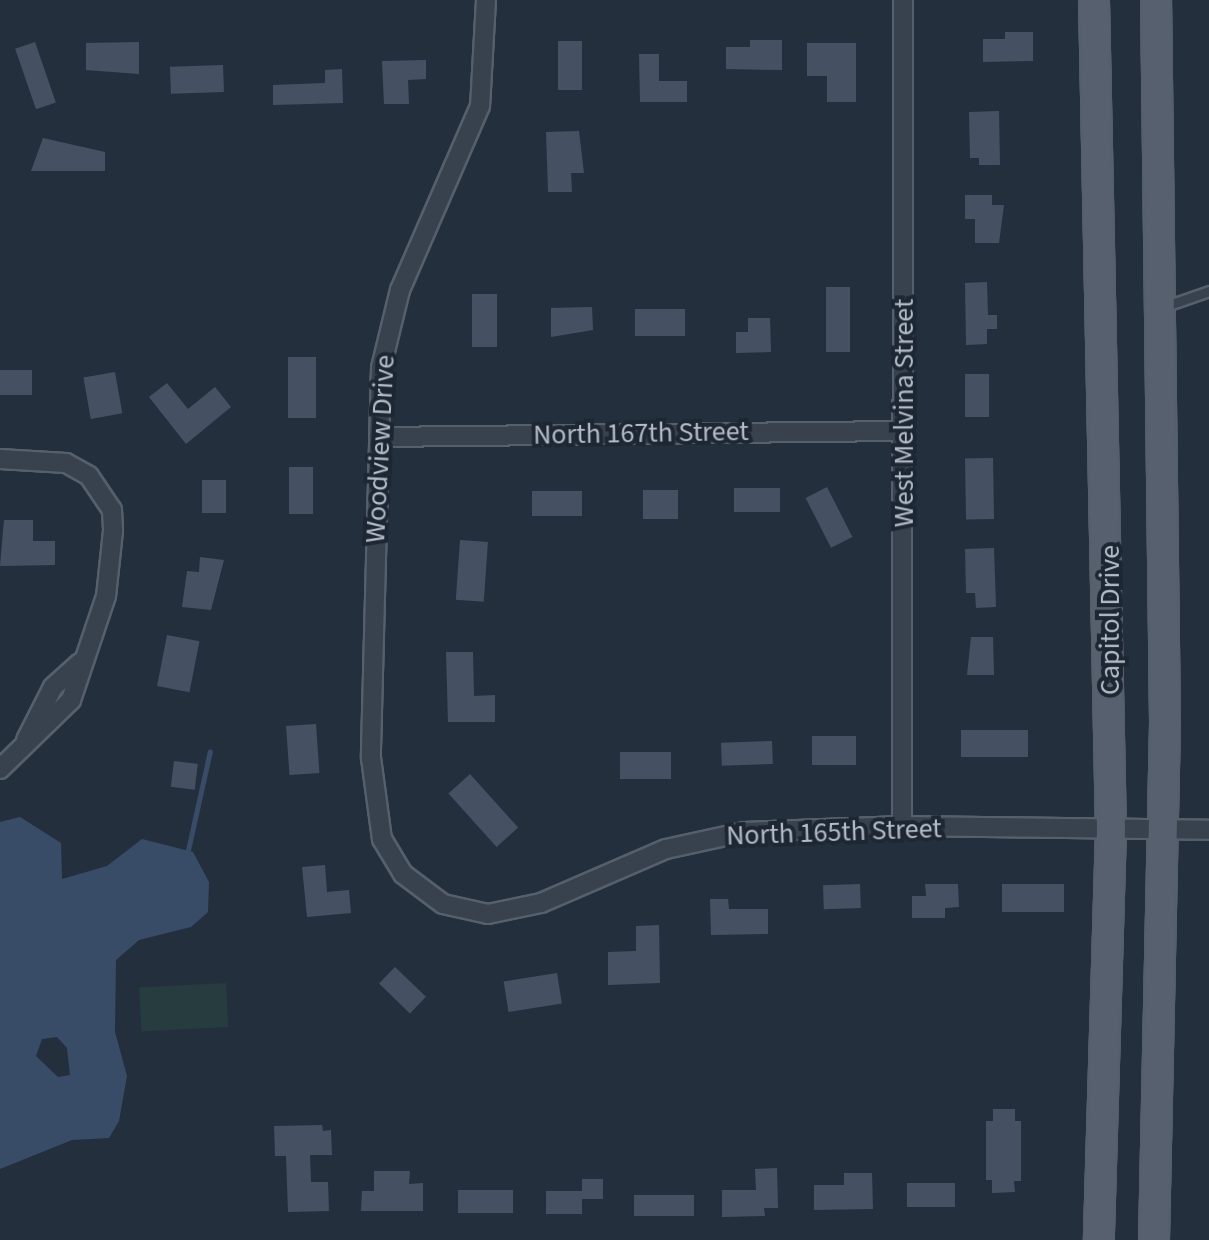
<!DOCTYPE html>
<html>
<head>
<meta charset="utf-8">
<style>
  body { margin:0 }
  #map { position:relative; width:1209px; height:1240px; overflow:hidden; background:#242f3e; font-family:"Source Sans 3",sans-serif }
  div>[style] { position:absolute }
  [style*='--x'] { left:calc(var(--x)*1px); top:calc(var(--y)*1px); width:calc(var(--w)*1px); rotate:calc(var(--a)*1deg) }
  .green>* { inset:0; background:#263c3f; transform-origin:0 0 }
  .water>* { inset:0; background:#394c67 }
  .stream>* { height:5px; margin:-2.5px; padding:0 2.5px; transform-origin:2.5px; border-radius:2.5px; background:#394c67 }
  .building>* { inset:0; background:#455162; transform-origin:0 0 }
  .roads { filter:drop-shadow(2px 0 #565f6c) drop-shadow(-2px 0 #565f6c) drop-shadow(0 2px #565f6c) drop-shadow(0 -2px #565f6c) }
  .lane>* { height:9px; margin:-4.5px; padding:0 4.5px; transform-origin:4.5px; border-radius:4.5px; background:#38414e }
  .street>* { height:18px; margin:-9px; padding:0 9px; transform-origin:9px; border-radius:9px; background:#38414e }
  .primary>* { height:28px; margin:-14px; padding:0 14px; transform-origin:14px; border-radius:14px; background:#56606e }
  span { translate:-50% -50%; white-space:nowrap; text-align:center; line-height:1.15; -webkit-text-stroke:8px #1d2633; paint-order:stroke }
  .street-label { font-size:28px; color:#b4bcc9 }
</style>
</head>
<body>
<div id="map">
  <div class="green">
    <div style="left:226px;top:983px;width:44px;height:87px;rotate:87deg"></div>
  </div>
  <div class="water">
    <div style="clip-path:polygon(evenodd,20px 817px,61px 843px,62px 879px,107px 866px,142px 839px,193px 852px,209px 882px,208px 912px,191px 927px,139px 940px,116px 960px,115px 1032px,127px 1076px,119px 1121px,109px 1138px,72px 1140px,0 1169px,0 822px,20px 817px,57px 1037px,67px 1048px,70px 1075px,58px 1077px,36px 1056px,42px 1039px,57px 1037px)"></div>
  </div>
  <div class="stream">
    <div style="--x:188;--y:850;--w:101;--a:-77.5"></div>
  </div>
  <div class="building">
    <div style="clip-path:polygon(1005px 32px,1033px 32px,1033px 61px,983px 62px,983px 39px,1005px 39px)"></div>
    <div style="clip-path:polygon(750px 40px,782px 40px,782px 70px,726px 69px,726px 47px,750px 47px)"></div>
    <div style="left:558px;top:41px;width:24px;height:49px"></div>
    <div style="left:35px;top:42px;width:64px;height:21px;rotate:71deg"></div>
    <div style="clip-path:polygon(139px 42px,139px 74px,86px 70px,86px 43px)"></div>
    <div style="clip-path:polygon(807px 43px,856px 43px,856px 102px,827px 102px,827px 76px,807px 76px)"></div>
    <div style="clip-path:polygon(639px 54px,659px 54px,659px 81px,687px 81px,687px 102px,640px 102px)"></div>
    <div style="clip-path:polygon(426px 60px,426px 79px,408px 80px,409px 104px,384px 104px,382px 61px)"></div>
    <div style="left:223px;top:65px;width:27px;height:53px;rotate:88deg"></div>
    <div style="clip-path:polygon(342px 69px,343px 103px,273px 105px,273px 85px,325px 83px,325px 70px)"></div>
    <div style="clip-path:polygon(999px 111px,1000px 165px,979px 165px,979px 158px,970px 158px,969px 112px)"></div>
    <div style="clip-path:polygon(579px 131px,584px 173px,571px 173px,572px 192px,548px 192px,546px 132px)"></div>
    <div style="clip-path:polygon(43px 138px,105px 152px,105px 171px,31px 171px)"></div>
    <div style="clip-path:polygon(965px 195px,992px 195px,992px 205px,1004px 205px,999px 243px,975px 243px,975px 219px,965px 219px)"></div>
    <div style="clip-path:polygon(987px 282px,988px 315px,997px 315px,997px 329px,987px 329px,987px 344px,966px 345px,965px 283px)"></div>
    <div style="left:826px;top:287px;width:24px;height:65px"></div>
    <div style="left:472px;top:294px;width:25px;height:53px"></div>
    <div style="clip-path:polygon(592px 307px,593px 330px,551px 337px,551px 308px)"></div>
    <div style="left:685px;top:309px;width:27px;height:50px;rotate:90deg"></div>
    <div style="clip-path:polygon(748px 318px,770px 318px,771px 352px,736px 353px,736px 332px,748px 332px)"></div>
    <div style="left:288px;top:357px;width:28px;height:61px"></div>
    <div style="left:0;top:370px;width:32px;height:25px"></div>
    <div style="left:115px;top:372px;width:42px;height:32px;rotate:80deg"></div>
    <div style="left:965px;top:374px;width:24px;height:43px"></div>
    <div style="clip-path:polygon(167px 383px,188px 409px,215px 387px,231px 407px,186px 444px,149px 397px)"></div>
    <div style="left:993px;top:458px;width:61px;height:28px;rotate:89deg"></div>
    <div style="left:289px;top:467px;width:24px;height:47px"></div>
    <div style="left:202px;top:480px;width:24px;height:33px"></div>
    <div style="left:827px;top:487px;width:56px;height:24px;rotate:63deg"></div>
    <div style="left:734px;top:488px;width:46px;height:24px"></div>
    <div style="left:678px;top:490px;width:29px;height:35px;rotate:90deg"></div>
    <div style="left:582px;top:491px;width:25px;height:50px;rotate:90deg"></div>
    <div style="clip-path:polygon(4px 520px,33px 520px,33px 541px,55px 541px,55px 565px,0 566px)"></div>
    <div style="left:460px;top:540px;width:28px;height:60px;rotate:4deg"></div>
    <div style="clip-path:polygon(994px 548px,996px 607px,976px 608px,975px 593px,966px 593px,965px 549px)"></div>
    <div style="clip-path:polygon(200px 557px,224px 560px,211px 610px,182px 607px,187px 571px,199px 572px)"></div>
    <div style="left:167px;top:635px;width:33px;height:52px;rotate:11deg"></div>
    <div style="clip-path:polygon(971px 637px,993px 637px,994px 675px,967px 675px)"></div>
    <div style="clip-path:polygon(446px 652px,473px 652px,474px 696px,495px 695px,495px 722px,448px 722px)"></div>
    <div style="left:316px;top:724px;width:49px;height:30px;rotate:86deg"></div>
    <div style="left:961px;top:730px;width:67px;height:27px"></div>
    <div style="left:856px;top:736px;width:29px;height:44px;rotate:90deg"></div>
    <div style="left:772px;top:741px;width:23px;height:51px;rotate:88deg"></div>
    <div style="left:620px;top:752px;width:51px;height:27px"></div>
    <div style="left:174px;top:761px;width:24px;height:26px;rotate:7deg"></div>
    <div style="left:470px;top:774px;width:72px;height:29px;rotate:48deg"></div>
    <div style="clip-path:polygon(325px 865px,327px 892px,349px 890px,351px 913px,307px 917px,302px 867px)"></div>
    <div style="left:860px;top:884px;width:24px;height:37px;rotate:88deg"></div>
    <div style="clip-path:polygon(925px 884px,958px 884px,959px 907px,945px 908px,945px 918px,912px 918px,912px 896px,926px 896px)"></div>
    <div style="left:1064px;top:884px;width:28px;height:62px;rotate:90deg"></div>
    <div style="clip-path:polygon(710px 899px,728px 899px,729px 909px,768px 909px,768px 934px,711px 935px)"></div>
    <div style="clip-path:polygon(659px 925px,660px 983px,608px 985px,608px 952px,636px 951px,636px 926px)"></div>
    <div style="left:395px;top:967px;width:43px;height:23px;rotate:44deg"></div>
    <div style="left:557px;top:973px;width:31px;height:54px;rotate:81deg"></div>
    <div style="clip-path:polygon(993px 1109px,1015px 1109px,1015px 1121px,1021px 1121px,1021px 1181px,1014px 1181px,1015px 1192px,992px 1193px,992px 1180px,986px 1180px,986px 1121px,993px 1121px)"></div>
    <div style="clip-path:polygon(322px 1125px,323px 1131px,331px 1130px,332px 1155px,310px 1155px,311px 1182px,328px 1182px,329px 1211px,288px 1212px,286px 1156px,275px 1156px,274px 1126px)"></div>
    <div style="clip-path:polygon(777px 1168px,778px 1208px,764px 1208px,765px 1216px,722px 1217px,722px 1190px,756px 1190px,755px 1169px)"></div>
    <div style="clip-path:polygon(374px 1171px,410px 1171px,409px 1184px,423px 1183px,423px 1211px,361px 1211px,362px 1191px,374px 1191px)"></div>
    <div style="clip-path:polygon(844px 1173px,872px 1173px,873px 1209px,814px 1210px,814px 1185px,844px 1185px)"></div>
    <div style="left:582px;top:1179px;width:21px;height:20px"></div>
    <div style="left:907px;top:1183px;width:48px;height:24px"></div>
    <div style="left:513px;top:1190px;width:23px;height:55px;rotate:90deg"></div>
    <div style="left:546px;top:1191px;width:36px;height:23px"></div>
    <div style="left:694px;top:1195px;width:21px;height:60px;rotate:90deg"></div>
  </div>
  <div class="roads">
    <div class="lane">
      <div style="--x:1163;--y:307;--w:49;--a:-19.2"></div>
    </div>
    <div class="street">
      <div style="--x:486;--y:0;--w:106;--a:93.2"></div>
      <div style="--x:480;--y:106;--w:201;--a:113.5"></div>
      <div style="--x:400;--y:290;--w:80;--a:103.7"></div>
      <div style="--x:381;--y:368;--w:390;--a:91.5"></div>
      <div style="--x:371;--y:758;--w:82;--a:82.3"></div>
      <div style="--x:382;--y:839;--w:41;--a:59"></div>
      <div style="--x:403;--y:874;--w:50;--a:36.9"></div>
      <div style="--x:443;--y:904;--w:46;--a:12.5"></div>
      <div style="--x:488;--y:914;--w:54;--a:-11.7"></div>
      <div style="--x:541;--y:903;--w:136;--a:-23.4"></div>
      <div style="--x:666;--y:849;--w:80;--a:-12.3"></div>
      <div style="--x:744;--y:832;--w:158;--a:-2.2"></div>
      <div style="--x:902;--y:826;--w:307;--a:0.7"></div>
      <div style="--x:379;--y:437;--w:524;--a:-0.66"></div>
      <div style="--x:0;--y:459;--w:66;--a:3.5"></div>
      <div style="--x:66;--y:463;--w:26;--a:29"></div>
      <div style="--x:89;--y:476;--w:41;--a:55.9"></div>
      <div style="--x:112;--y:510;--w:21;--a:87"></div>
      <div style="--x:113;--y:531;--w:65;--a:96.1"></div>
      <div style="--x:106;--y:596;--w:110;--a:108.6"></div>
      <div style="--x:71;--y:700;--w:99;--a:135.8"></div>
      <div style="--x:26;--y:740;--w:59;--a:-63"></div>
      <div style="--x:53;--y:687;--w:36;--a:-42"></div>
      <div style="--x:902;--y:826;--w:826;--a:-89.93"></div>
    </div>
    <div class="primary">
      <div style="--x:1094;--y:0;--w:829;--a:88.83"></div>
      <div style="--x:1111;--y:829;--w:411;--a:91.7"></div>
      <div style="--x:1154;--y:1240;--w:518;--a:-88.78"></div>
      <div style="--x:1165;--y:722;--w:722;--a:-90.71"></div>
    </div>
  </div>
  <div class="street-label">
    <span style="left:904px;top:413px;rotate:-90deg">West Melvina Street</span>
    <span style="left:641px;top:433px;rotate:-1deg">North 167th Street</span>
    <span style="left:380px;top:449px;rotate:-87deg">Woodview Drive</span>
    <span style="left:1110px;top:620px;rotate:-90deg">Capitol Drive</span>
    <span style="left:834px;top:832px;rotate:-2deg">North 165th Street</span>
  </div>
</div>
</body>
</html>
